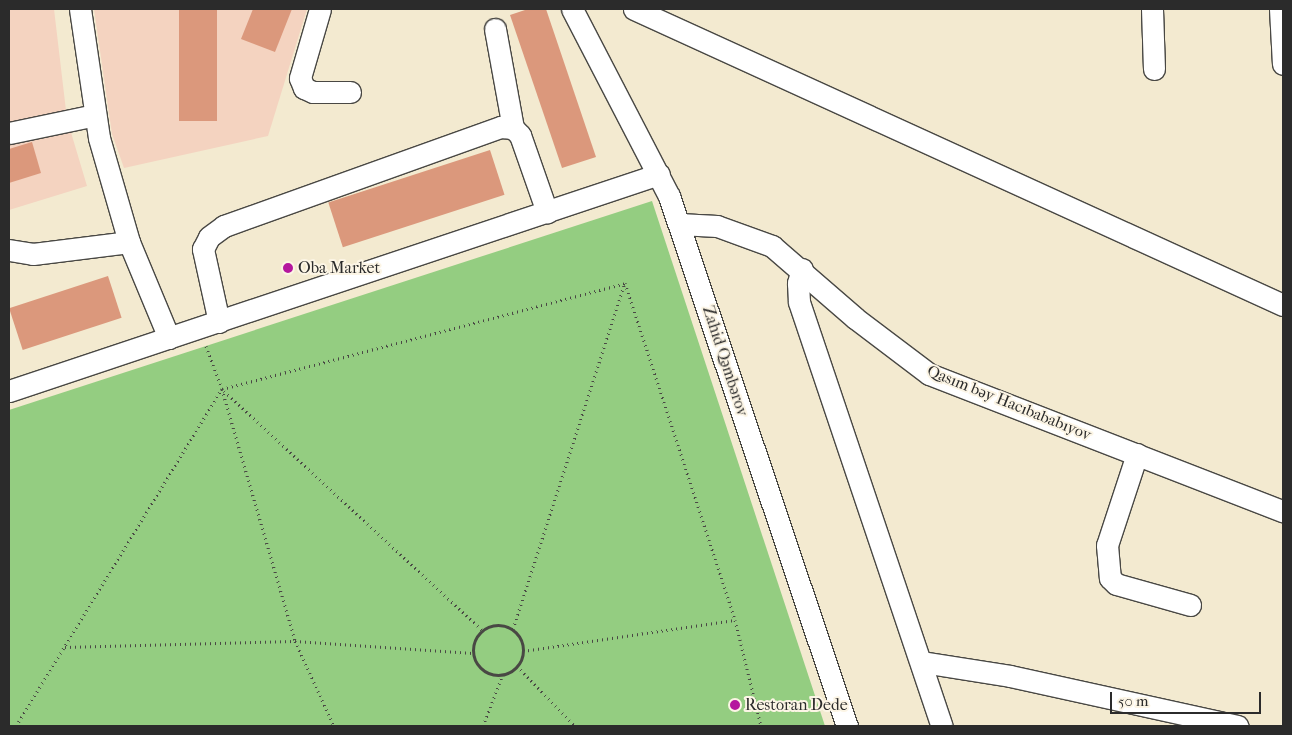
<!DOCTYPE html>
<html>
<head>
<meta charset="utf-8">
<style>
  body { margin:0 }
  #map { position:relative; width:1292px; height:735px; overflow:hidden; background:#f3ead0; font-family:"IM FELL French Canon",serif }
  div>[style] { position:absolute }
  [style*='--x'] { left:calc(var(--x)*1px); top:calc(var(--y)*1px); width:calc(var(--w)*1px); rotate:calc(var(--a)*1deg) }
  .built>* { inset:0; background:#f4d3c0 }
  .green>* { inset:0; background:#94cd81 }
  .building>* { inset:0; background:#db987c; transform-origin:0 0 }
  .path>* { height:3px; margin-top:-1.5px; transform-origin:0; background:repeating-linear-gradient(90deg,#494844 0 1px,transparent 0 5px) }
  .path>.ring { margin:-1.5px; padding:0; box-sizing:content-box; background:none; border:3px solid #494844; border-radius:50% }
  .roads { filter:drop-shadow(1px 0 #494844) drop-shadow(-1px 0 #494844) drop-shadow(0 1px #494844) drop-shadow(0 -1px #494844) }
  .minor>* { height:21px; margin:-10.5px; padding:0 10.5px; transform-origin:10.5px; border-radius:10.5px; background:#fff }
  .dots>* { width:14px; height:14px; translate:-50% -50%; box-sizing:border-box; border:2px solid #fcf5e5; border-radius:50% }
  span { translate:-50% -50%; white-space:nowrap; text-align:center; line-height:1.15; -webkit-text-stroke:4px #fcf5e5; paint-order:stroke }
  .poi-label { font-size:16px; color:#2b2b2b }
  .left { translate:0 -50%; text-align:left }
  .street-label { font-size:16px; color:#2b2b2b }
  .frame { position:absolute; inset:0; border:10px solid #2b2b2b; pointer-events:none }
  .scale { position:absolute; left:1110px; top:692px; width:151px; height:22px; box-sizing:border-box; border:2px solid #2b2b2b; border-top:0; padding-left:6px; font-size:15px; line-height:18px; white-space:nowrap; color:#2b2b2b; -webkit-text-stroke:4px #fcf5e5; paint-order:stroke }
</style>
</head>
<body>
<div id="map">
  <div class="built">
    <div style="clip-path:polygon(9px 9px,54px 9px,67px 119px,87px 186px,9px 210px)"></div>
    <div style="clip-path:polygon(94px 9px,307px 9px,268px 136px,124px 168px,112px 134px)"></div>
  </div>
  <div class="green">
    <div style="clip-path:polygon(652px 201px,825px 726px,9px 726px,9px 410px)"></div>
  </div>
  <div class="building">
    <div style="left:179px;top:9px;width:38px;height:112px"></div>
    <div style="clip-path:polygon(253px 9px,292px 9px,275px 52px,241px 39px)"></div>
    <div style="clip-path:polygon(528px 9px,546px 9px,596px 157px,562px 168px,510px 15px)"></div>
    <div style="clip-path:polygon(32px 142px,41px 173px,9px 183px,9px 149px)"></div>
    <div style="left:490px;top:150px;width:47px;height:170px;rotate:72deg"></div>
    <div style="left:108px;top:276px;width:44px;height:104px;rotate:72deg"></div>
  </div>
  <div class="path">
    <div style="--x:625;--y:283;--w:354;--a:71.9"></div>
    <div style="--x:735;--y:620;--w:109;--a:76.2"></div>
    <div style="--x:206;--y:346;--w:46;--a:69.6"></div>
    <div style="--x:222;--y:389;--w:262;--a:73.8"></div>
    <div style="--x:295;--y:641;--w:94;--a:65.4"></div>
    <div style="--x:224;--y:391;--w:352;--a:42.8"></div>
    <div class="ring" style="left:473px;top:625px;width:47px;height:47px"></div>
    <div style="--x:513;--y:629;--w:364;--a:-72.1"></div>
    <div style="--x:65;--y:647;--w:230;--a:-1.5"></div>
    <div style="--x:295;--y:641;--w:178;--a:3.9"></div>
    <div style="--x:523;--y:651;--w:214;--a:-8.3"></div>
    <div style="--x:517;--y:666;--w:83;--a:46"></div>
    <div style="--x:16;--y:726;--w:395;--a:-58.6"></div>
    <div style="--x:222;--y:389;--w:417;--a:-14.7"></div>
    <div style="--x:483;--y:726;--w:56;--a:-69"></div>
  </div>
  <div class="roads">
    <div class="minor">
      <div style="--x:80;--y:9;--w:130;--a:81.6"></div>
      <div style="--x:99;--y:138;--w:108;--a:73.9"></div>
      <div style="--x:129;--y:242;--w:104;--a:67.4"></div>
      <div style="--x:320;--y:9;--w:72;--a:106.2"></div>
      <div style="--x:300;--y:78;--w:11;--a:68"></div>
      <div style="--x:304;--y:88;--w:10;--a:24"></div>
      <div style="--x:313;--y:92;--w:37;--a:0"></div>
      <div style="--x:572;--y:9;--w:211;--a:62.6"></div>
      <div style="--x:669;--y:196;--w:559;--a:71.44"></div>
      <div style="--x:634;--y:9;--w:713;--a:24.52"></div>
      <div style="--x:1152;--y:9;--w:60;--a:88.1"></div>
      <div style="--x:1280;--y:9;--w:55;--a:86.9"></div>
      <div style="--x:495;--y:29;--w:101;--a:79.7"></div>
      <div style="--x:9;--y:133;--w:88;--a:-11.8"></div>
      <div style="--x:679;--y:224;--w:38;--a:3"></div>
      <div style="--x:717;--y:226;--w:59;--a:20"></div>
      <div style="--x:772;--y:246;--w:110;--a:40.9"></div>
      <div style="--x:855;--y:318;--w:93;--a:37.1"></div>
      <div style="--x:929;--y:374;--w:380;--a:21.2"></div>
      <div style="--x:9;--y:250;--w:24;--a:9"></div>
      <div style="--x:33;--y:254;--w:97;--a:-7.1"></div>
      <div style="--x:802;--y:269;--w:15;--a:106"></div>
      <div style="--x:798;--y:283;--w:19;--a:87"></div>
      <div style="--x:799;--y:302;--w:447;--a:71.4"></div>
      <div style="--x:219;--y:322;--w:75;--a:-102.4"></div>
      <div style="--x:203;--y:249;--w:13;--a:-63"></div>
      <div style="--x:209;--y:237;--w:19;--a:-36"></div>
      <div style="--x:224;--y:226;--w:294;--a:-19.7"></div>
      <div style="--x:501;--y:127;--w:12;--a:5"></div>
      <div style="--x:513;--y:128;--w:10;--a:45"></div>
      <div style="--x:520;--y:135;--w:82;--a:70.7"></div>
      <div style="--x:9;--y:391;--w:685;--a:-18.46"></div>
      <div style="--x:1137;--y:454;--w:96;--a:108.2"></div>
      <div style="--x:1107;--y:545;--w:33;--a:85"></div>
      <div style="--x:1110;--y:578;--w:8;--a:45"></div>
      <div style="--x:1116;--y:584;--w:77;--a:15.8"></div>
      <div style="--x:922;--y:662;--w:89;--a:9"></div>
      <div style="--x:1010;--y:676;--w:233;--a:12.4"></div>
    </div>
  </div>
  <div class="dots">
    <div style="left:288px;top:268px;background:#b5179e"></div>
    <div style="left:735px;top:705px;background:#b5179e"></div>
  </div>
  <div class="poi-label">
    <span class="left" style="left:298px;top:268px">Oba Market</span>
    <span class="left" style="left:745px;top:705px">Restoran Dede</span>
  </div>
  <div class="street-label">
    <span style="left:725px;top:361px;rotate:72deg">Zahid Qəmbərov</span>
    <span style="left:1009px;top:403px;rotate:22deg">Qasım bəy Hacıbababıyov</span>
  </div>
  <div class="frame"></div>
  <div class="scale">50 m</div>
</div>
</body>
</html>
